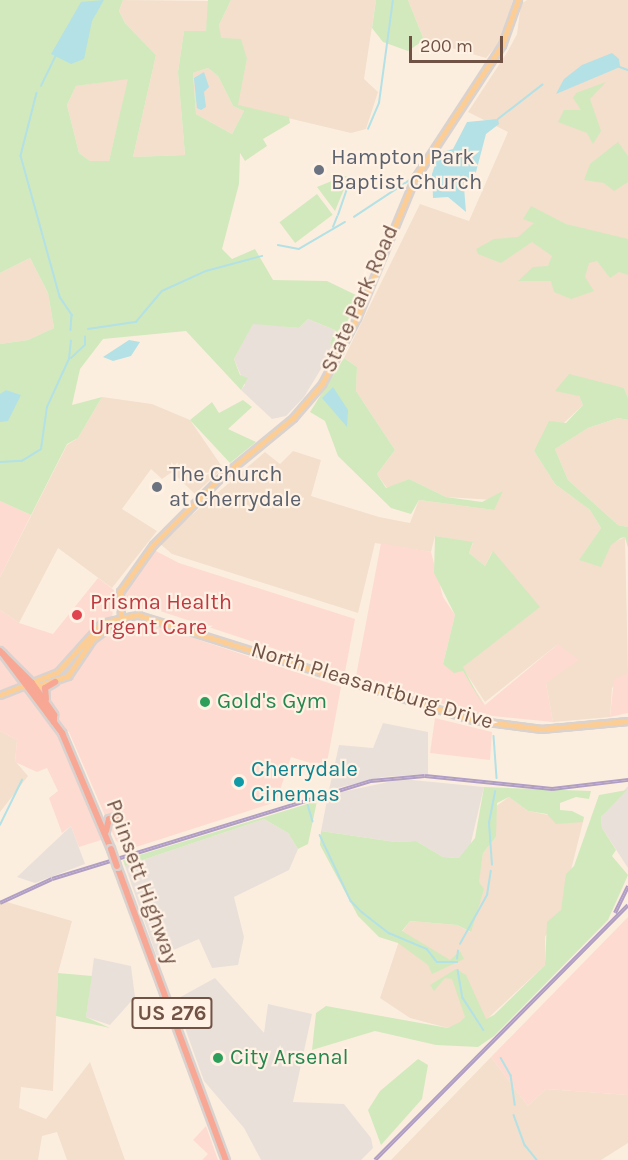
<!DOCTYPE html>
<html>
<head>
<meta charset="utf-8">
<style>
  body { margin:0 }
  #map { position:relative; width:628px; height:1160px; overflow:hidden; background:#fceede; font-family:Karla,sans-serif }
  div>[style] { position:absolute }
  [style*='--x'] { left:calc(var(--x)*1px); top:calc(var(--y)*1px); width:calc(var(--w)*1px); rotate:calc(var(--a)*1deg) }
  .residential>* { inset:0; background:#f3dfcc }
  .commercial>* { inset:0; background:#fddbd1 }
  .industrial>* { inset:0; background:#eae0da }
  .green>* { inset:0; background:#d2e9bd; transform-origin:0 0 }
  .water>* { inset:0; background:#b3e1e5 }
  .stream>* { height:1.5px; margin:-0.75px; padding:0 0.75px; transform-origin:0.75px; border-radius:0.75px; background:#b3e1e5 }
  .roads { filter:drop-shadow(2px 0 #dad2cf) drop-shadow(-2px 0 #dad2cf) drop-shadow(0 2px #dad2cf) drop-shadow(0 -2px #dad2cf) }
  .major>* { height:4.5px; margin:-2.25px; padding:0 2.25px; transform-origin:2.25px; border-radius:2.25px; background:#fcce95 }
  .highway>* { height:6px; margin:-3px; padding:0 3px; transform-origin:3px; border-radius:3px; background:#f7a794 }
  .rail>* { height:4px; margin-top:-2px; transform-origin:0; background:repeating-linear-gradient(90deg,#fff2e4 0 4.5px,#b09ec4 0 9px); box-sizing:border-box; border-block:2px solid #b09ec4 }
  .bridges { filter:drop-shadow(2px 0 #dad2cf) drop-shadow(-2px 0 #dad2cf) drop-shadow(0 2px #dad2cf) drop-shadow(0 -2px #dad2cf) }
  .highway-bridge>* { height:6px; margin:-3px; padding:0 3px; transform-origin:3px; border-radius:3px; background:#f7a794 }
  .dots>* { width:16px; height:16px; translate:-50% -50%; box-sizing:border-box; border:3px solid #fff2e4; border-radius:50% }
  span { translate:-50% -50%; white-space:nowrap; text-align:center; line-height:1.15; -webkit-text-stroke:4.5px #fff2e4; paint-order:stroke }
  .shield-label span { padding:2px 4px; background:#fff2e4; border:2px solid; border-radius:4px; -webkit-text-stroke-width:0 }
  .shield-label { font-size:21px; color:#715346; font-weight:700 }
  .worship-label { font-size:22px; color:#5b616d }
  .left { translate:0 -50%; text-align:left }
  .street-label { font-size:22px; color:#715346 }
  .health-label { font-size:22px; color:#be3a42 }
  .leisure-label { font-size:22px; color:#27864d }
  .culture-label { font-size:22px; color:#0d838f }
  .scale { position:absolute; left:409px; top:36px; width:94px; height:27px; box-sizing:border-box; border:3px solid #715346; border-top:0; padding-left:8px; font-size:18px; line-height:21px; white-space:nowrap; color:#715346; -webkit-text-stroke:4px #fff2e4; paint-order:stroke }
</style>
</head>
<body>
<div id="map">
  <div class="residential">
    <div style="clip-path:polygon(123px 0,210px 1px,206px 31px,184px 31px,178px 72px,185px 155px,133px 157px,156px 55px,125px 23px,119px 11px)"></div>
    <div style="clip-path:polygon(231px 0,376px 0,364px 79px,378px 92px,366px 129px,351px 133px,237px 106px,247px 59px,220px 38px,219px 25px)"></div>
    <div style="clip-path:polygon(408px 0,513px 0,500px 42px,486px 58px,424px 40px)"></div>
    <div style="clip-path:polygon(527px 0,628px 0,628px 398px,624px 388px,611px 386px,579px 396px,583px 405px,534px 451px,555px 484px,590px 510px,601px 528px,580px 559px,625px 537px,628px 673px,612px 688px,610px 717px,553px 722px,546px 683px,558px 644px,485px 702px,462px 667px,492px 552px,485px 566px,469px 553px,473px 543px,435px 536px,431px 552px,375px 543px,358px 613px,172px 554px,159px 543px,265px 452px,280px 464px,293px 451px,321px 460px,311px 496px,379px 517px,410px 523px,419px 500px,494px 510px,493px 500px,446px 497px,409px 479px,387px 488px,377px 474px,395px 450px,356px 391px,357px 367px,344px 358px,420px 204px,469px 221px,508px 132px,468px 112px,508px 51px,517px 34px,521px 4px)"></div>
    <div style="clip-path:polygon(208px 68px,218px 76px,233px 106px,244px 111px,232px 134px,196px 114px,193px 73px)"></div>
    <div style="clip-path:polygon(129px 78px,109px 161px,90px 161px,79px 153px,67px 105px,76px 86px)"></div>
    <div style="clip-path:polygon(30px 258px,48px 293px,54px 328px,28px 340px,0 344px,0 273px)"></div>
    <div style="clip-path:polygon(102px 397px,152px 404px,190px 420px,223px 468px,195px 494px,172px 472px,162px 479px,151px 469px,122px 509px,157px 531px,112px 588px,58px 548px,19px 623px,0 610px,0 577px,67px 445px,78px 438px)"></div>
    <div style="clip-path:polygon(618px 418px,628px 420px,628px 527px,618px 525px,568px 480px,555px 449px,588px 428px)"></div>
    <div style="clip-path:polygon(0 731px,17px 740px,15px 761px,28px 776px,0 812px)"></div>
    <div style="clip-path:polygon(509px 797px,528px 811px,583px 822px,561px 910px,545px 937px,545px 965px,486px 1020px,448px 1028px,410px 1018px,380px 998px,402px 932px,410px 921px,457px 925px,470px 932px,483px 853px,496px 837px,495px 807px)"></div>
    <div style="clip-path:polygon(0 900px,72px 921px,58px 973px,53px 1091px,21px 1087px,19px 1108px,46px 1119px,90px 1062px,125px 1160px,67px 1160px,57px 1132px,42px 1136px,38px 1160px,0 1160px)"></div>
    <div style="clip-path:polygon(491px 1057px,528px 1106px,546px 1089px,628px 1095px,628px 1143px,601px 1160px,391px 1160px)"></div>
  </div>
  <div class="commercial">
    <div style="clip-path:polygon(0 501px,31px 515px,0 577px)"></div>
    <div style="clip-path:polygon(381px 543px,431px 552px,443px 597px,455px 615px,443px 664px,463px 671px,485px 705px,558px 644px,579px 660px,546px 683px,553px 722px,474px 714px,356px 676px)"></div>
    <div style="clip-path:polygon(154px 550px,179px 563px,355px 619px,345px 672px,154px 609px,130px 609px,125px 593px)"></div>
    <div style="clip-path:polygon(98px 578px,114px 590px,112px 623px,154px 625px,341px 687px,326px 768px,291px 757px,276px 802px,130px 849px,116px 841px,69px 732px,58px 724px,101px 840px,79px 847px,71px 826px,62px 833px,49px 798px,58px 791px,47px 768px,37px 772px,15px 762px,17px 740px,0 731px,0 610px,19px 623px,53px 634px)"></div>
    <div style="clip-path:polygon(628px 673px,628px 713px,610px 717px,614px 679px)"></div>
    <div style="clip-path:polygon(435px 718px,492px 732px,490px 760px,430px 753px)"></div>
    <div style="clip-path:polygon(628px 917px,628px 1095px,546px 1089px,528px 1106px,491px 1057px)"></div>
    <div style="clip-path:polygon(206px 1126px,218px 1160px,202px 1160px,208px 1154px,193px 1140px)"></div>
  </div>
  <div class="industrial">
    <div style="clip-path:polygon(308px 319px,335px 330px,330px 343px,333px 349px,304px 397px,286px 416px,272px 419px,241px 390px,245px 385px,234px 359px,253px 323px,299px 328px)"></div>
    <div style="clip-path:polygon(383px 723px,428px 732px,428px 774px,383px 777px,329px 790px,339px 745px,373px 748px)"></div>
    <div style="clip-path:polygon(402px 779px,484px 787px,469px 851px,459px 858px,443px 857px,416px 841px,395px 842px,321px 831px,328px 795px)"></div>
    <div style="clip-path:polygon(628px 786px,628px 868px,602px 828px,601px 817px)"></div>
    <div style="clip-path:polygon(264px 819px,288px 833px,298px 849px,289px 870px,234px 897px,244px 937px,238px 965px,212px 968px,199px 939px,157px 957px,125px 866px)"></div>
    <div style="clip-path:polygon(71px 826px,85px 864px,35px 883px,17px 877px)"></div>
    <div style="clip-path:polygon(94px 958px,131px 966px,135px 997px,110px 1025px,86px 1017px)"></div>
    <div style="clip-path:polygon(215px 978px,264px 1033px,268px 1004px,312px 1014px,293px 1102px,344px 1104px,371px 1138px,373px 1148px,361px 1160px,261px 1160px,244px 1128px,204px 1081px,175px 1000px)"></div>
  </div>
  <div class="green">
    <div style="clip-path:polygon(evenodd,0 0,123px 0,119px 11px,125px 23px,156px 55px,133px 157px,185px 155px,178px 72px,184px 31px,206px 31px,208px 0,231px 0,219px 25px,221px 38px,241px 39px,247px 59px,238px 105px,289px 117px,290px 123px,263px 139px,267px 146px,245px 161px,240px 153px,239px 184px,222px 249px,232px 259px,255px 249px,273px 280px,327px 281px,360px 297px,333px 349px,330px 343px,335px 330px,308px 319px,299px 328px,253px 324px,234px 359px,240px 375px,248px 378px,241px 390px,186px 331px,103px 339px,80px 369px,72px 405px,102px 397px,78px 438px,67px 444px,31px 515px,0 501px,0 344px,28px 340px,54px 328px,48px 293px,30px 258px,0 273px,0 0,208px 68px,218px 76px,233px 106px,244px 111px,232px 134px,196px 114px,193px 73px,208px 68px,0 0,128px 79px,109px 161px,90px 161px,79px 153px,67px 105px,76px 86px,128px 79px)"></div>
    <div style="clip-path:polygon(376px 0,408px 0,424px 40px,408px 51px,383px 42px,372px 28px)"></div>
    <div style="clip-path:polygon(606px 82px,590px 99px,601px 131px,593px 144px,587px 133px,558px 122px,564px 110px,581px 110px,573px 98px,576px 93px)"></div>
    <div style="clip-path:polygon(618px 142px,628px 156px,628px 182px,614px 191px,604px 183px,584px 180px,590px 164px)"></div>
    <div style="clip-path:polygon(344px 176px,349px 177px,335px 211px,317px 187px)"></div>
    <div style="left:317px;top:194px;width:26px;height:47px;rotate:53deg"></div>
    <div style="clip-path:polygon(531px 206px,566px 224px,628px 239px,628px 275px,619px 272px,610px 278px,597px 261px,589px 263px,585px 277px,594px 291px,571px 299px,554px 292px,551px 281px,518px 281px,533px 267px,548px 266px,552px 256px,532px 242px,501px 263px,478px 254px,476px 249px,494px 239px,518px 237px,534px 223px,523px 219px)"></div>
    <div style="clip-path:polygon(344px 358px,357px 367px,356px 391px,395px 450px,377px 474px,386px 488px,409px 479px,446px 497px,482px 502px,503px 491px,494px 510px,419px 500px,411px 514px,391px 508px,338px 456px,325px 421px,310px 412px)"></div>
    <div style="clip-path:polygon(569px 374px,624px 388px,628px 398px,628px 420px,618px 418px,588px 428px,555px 449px,568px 480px,618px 525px,628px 527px,628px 548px,625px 537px,621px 538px,611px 545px,601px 567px,579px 560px,601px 528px,590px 510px,555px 484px,534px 451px,549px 421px,566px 423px,583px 405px,579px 396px,555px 391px)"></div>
    <div style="clip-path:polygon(243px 400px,252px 407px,228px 429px,256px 442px,230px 463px,190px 420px,212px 402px,219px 413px)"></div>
    <div style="clip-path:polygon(435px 536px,473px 542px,469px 553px,485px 566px,493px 551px,540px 607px,463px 667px,484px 707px,463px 671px,454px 673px,443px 664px,455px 615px,434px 573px)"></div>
    <div style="clip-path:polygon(484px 787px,591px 791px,589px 799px,576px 797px,560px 803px,560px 810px,572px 811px,584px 817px,583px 822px,556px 824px,547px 814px,528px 811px,509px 797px,497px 803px,496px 837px,483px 853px,479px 882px,484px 889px,471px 932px,457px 925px,410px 921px,402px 931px,450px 960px,460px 951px,464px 959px,432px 974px,428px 965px,398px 943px,379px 937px,358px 916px,320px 845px,321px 831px,395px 842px,416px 841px,443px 857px,459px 858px,475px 838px)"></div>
    <div style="clip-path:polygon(627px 790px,601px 817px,602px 828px,616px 850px,612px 856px,628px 875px,608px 920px,494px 1036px,478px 1047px,436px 1045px,375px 1031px,312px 1050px,316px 1013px,326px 1006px,448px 1028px,460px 1022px,465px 1017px,452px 979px,445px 978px,434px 991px,430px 985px,456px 969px,466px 975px,486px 1019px,494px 1015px,545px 965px,547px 922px,561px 910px,566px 874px,574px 866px,599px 795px)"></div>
    <div style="clip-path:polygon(317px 801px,308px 844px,298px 849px,288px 833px,264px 819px,125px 866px,123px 860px)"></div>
    <div style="clip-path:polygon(58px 973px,92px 976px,86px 1017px,110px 1028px,56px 1016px)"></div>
    <div style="clip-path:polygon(418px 1059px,428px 1065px,422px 1099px,381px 1145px,368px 1110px,380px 1091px)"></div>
  </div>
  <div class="water">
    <div style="clip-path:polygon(104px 0,92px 21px,84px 59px,71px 64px,51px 54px,81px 2px)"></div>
    <div style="clip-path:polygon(612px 53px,619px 59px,620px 67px,556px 94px,564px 79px,582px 65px)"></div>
    <div style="clip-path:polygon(204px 72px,209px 87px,204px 92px,206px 107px,201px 110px,197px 108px,194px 78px)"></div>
    <div style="clip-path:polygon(498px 119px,499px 124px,486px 134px,476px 172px,464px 187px,466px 212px,448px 197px,433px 198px,432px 174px,439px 153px,453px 149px,467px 122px)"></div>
    <div style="clip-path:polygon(129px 340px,140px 342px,131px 356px,113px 361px,103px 357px)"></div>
    <div style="clip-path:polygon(333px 387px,348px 410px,347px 427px,322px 398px)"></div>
    <div style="clip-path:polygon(6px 390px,21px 395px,8px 421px,0 422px,0 394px)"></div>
  </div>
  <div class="stream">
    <div style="--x:620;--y:67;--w:9;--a:21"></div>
    <div style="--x:41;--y:86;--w:32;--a:-64"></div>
    <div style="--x:37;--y:93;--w:65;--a:104.3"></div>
    <div style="--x:21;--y:156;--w:146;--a:74.5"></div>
    <div style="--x:60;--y:297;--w:22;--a:56"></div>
    <div style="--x:72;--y:315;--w:15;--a:94"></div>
    <div style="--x:498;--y:119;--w:56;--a:-37.7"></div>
    <div style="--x:368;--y:129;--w:28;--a:-67"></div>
    <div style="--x:379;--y:103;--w:104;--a:-82.3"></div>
    <div style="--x:338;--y:215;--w:39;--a:-71"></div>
    <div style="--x:354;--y:217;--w:67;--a:-33.5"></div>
    <div style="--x:333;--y:227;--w:11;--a:-68"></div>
    <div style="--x:278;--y:245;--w:21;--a:11"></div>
    <div style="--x:299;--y:249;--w:53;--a:-30.4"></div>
    <div style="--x:88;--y:329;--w:49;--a:-8.3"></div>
    <div style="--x:136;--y:322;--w:40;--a:-50"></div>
    <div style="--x:162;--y:291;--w:48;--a:-24.4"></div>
    <div style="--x:206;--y:271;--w:58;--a:-15"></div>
    <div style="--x:71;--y:358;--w:19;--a:-43"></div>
    <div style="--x:85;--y:345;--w:8;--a:-90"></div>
    <div style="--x:0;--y:462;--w:22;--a:-3"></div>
    <div style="--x:22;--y:461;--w:22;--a:-32"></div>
    <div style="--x:41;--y:449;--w:42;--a:-81.9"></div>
    <div style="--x:47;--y:407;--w:53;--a:-65.4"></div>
    <div style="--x:69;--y:359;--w:18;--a:-84"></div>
    <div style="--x:494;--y:736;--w:42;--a:85.9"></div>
    <div style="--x:308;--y:805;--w:17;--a:73"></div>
    <div style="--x:0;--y:825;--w:50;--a:-63.9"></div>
    <div style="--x:320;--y:835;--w:73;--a:64.8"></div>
    <div style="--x:351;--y:901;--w:16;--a:45"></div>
    <div style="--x:362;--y:912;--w:34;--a:38"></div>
    <div style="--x:389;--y:933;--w:41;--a:22.8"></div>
    <div style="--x:427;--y:949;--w:16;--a:52"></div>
    <div style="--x:437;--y:962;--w:20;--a:0"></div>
    <div style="--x:492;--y:865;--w:42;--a:-94.1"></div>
    <div style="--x:489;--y:823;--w:32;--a:-79"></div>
    <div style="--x:460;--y:944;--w:56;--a:-61.1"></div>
    <div style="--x:487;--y:895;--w:24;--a:-81"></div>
    <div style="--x:457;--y:959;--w:8;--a:-83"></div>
    <div style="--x:458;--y:970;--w:28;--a:80"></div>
    <div style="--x:463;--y:998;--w:38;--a:57"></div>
    <div style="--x:501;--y:1058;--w:20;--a:60"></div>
    <div style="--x:511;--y:1075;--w:30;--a:82"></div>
    <div style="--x:514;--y:1115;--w:32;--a:70"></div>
    <div style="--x:525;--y:1145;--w:19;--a:51"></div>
  </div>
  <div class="roads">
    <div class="major">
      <div style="--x:121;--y:619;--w:27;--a:-92"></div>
      <div style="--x:120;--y:592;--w:57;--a:-54.9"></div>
      <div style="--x:153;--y:545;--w:93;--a:-45"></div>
      <div style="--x:219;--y:479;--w:96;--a:-39.5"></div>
      <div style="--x:293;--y:418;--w:45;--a:-49.5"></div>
      <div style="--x:322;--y:384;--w:75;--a:-62.1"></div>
      <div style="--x:357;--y:318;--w:152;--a:-67.5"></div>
      <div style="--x:415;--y:178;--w:159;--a:-56.8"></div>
      <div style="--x:502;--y:45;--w:48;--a:-70.4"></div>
      <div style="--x:32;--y:683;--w:8;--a:23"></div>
      <div style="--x:39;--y:686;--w:31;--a:-19"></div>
      <div style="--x:68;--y:676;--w:45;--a:-56"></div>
      <div style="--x:93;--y:639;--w:31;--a:-37"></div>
      <div style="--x:0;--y:695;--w:62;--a:-21.6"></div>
      <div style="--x:58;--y:672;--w:66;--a:-48.1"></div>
      <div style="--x:102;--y:623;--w:37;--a:-13"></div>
      <div style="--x:138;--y:615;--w:351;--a:17.4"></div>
      <div style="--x:473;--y:720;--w:69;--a:7.5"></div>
      <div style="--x:541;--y:729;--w:87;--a:-5.3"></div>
    </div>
    <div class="highway">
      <div style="--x:0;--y:651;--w:45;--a:45"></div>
      <div style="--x:32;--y:683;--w:39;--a:55"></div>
      <div style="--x:54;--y:715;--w:7;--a:90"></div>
      <div style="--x:3;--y:654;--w:99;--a:53.2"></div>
      <div style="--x:62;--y:733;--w:126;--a:67.1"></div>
      <div style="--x:46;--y:699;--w:11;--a:-95"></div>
      <div style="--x:45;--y:688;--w:12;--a:-31"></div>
      <div style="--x:106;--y:831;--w:12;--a:-76"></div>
      <div style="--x:109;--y:819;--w:10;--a:-17"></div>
      <div style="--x:117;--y:866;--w:314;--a:69.7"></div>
    </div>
  </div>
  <div class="rail">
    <div style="--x:0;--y:903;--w:57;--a:-24.8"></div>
    <div style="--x:52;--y:879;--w:334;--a:-17.1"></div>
    <div style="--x:371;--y:781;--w:54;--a:-5.3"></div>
    <div style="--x:425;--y:776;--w:128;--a:5.8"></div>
    <div style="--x:552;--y:789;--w:77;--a:-6.8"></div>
    <div style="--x:615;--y:913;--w:30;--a:-64"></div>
    <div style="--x:375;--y:1160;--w:359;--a:-45.2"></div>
  </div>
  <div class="bridges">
    <div class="highway-bridge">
      <div style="--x:111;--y:849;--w:18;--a:71"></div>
    </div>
  </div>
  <div class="dots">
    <div style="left:319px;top:170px;background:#6b7280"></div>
    <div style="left:157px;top:487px;background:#6b7280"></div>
    <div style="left:77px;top:615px;background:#e0444e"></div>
    <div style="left:205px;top:702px;background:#2e9e5b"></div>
    <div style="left:239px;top:782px;background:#0f9aa8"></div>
    <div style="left:218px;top:1058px;background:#2e9e5b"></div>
  </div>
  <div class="shield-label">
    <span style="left:172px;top:1013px">US 276</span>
  </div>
  <div class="worship-label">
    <span class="left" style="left:331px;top:170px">Hampton Park<br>Baptist Church</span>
    <span class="left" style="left:169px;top:487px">The Church<br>at Cherrydale</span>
  </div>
  <div class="street-label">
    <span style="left:360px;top:299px;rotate:-66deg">State Park Road</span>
    <span style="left:372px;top:686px;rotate:17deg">North Pleasantburg Drive</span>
    <span style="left:142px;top:882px;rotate:70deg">Poinsett Highway</span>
  </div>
  <div class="health-label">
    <span class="left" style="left:90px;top:615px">Prisma Health<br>Urgent Care</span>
  </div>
  <div class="leisure-label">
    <span class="left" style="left:217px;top:702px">Gold's Gym</span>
    <span class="left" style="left:230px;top:1058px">City Arsenal</span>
  </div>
  <div class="culture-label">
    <span class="left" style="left:251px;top:782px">Cherrydale<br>Cinemas</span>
  </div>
  <div class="scale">200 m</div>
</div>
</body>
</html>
